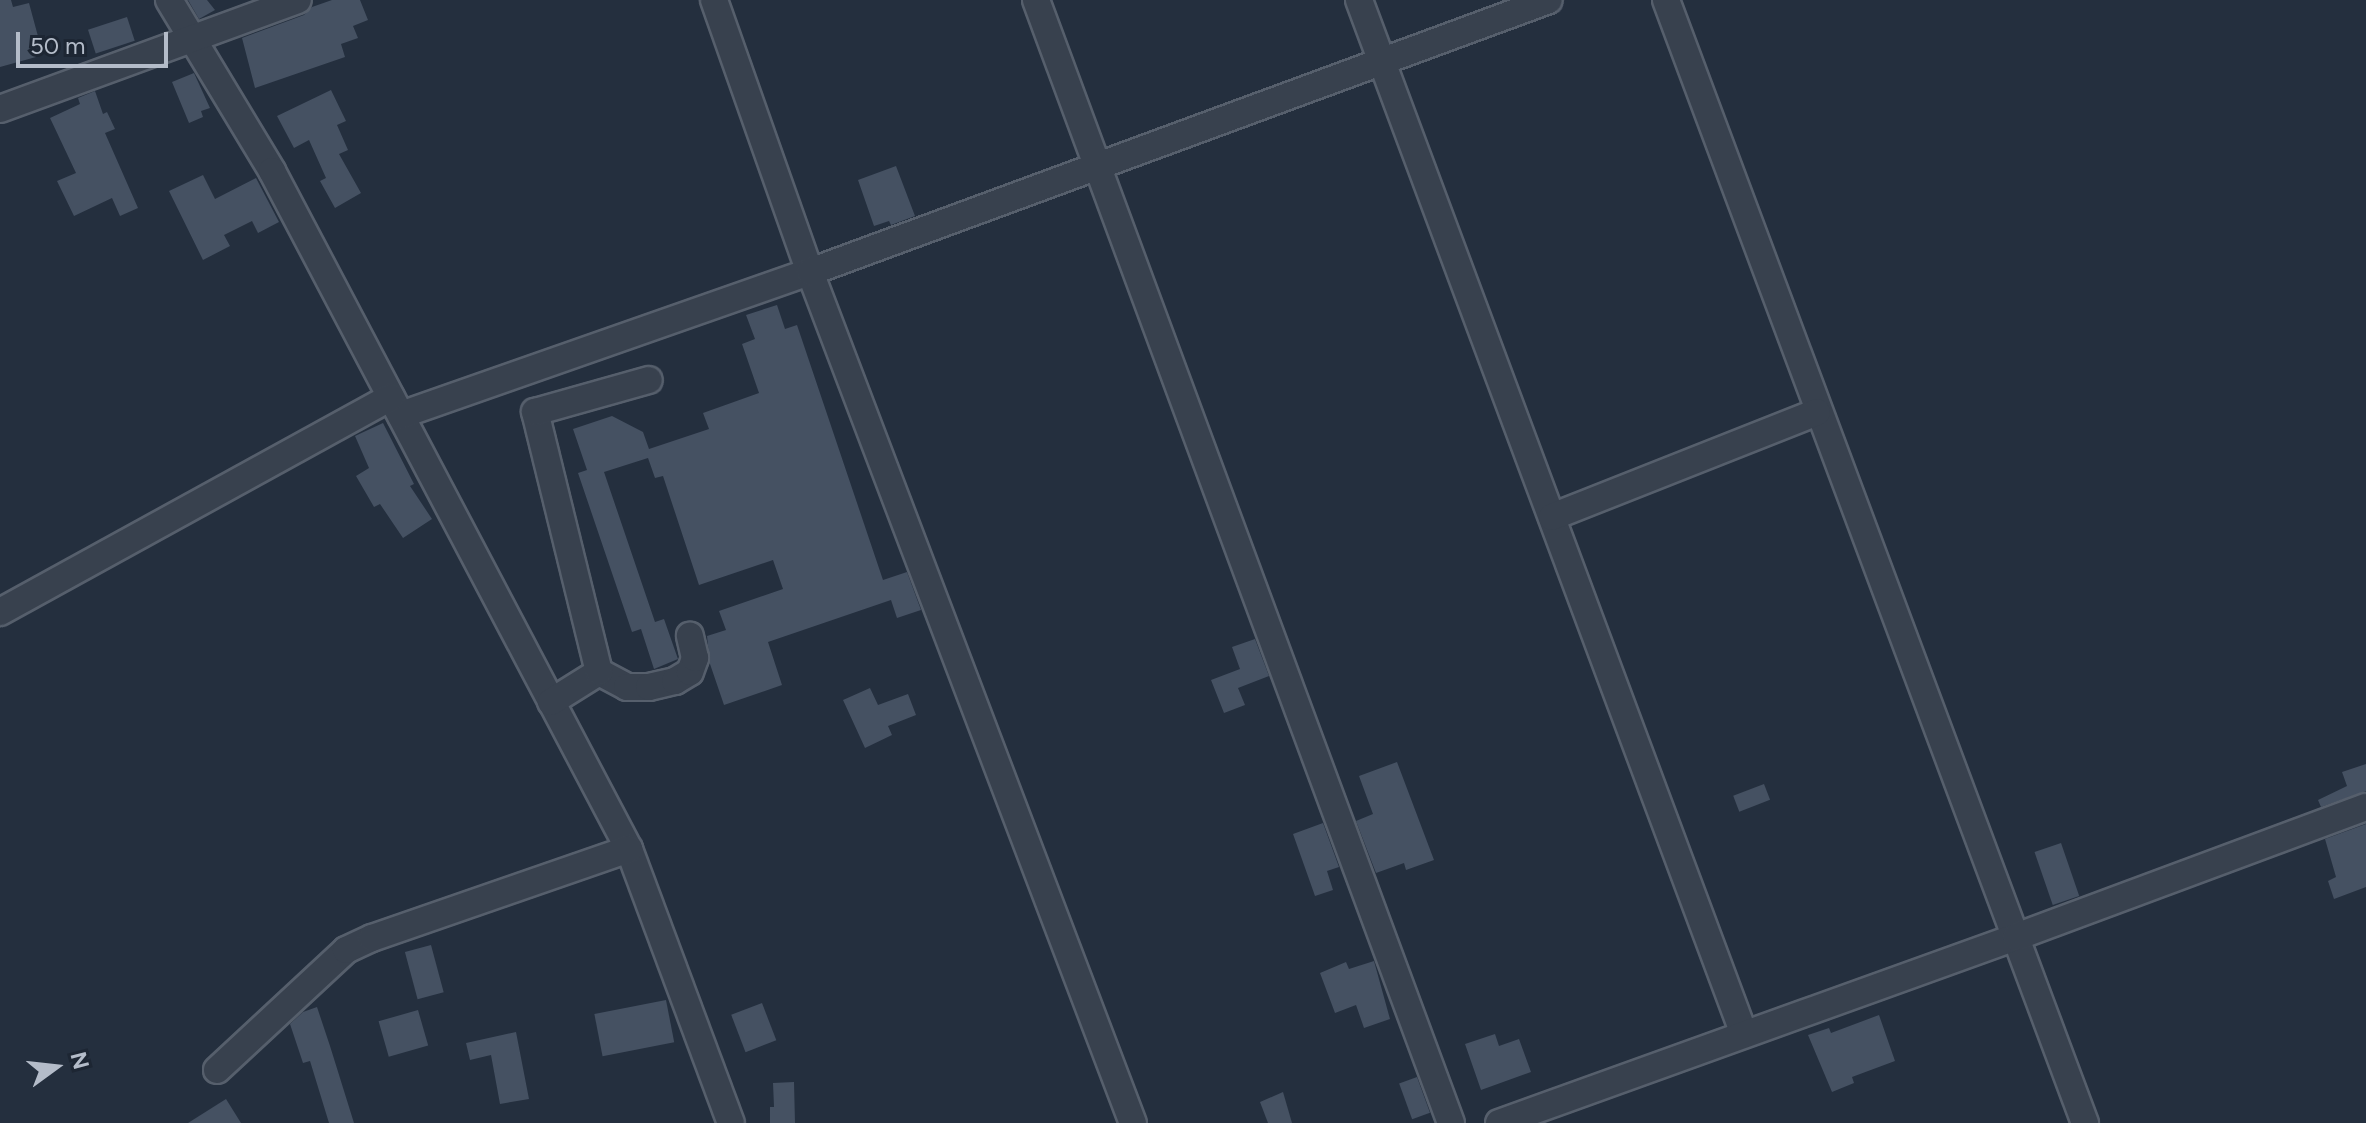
<!DOCTYPE html>
<html>
<head>
<meta charset="utf-8">
<style>
  body { margin:0 }
  #map { position:relative; width:2366px; height:1123px; overflow:hidden; background:#242f3e; font-family:Figtree,sans-serif }
  div>[style] { position:absolute }
  [style*='--x'] { left:calc(var(--x)*1px); top:calc(var(--y)*1px); width:calc(var(--w)*1px); rotate:calc(var(--a)*1deg) }
  .building>* { inset:0; background:#455162; transform-origin:0 0 }
  .roads { filter:drop-shadow(2px 0 #565f6c) drop-shadow(-2px 0 #565f6c) drop-shadow(0 2px #565f6c) drop-shadow(0 -2px #565f6c) }
  .minor>* { height:26px; margin:-13px; padding:0 13px; transform-origin:13px; border-radius:13px; background:#38414e }
  span { translate:-50% -50%; white-space:nowrap; text-align:center; line-height:1.15; -webkit-text-stroke:6px #1d2633; paint-order:stroke }
  .north { position:absolute; left:16px; top:1027px; width:80px; height:80px; -webkit-text-stroke:6px #1d2633; paint-order:stroke; rotate:75deg; font-size:22px; font-weight:700; line-height:32px; text-align:center; color:#b4bcc9 }
  .north::after { content:''; display:block; margin:auto; width:28px; height:36px; background:#b4bcc9; clip-path:polygon(50% 0,100% 100%,50% 72%,0 100%) }
  .scale { position:absolute; left:16px; top:32px; width:152px; height:36px; box-sizing:border-box; border:4px solid #b4bcc9; border-top:0; padding-left:10px; font-size:24px; line-height:28px; white-space:nowrap; color:#b4bcc9; -webkit-text-stroke:6px #1d2633; paint-order:stroke }
</style>
</head>
<body>
<div id="map">
  <div class="building">
    <div style="clip-path:polygon(0 0,11px 0,13px 7px,29px 3px,39px 40px,31px 42px,36px 57px,0 67px)"></div>
    <div style="clip-path:polygon(188px 0,207px 0,215px 10px,199px 19px)"></div>
    <div style="clip-path:polygon(332px 0,360px 0,368px 20px,353px 26px,358px 38px,341px 44px,345px 57px,255px 88px,242px 38px,304px 15px,312px 7px)"></div>
    <div style="left:127px;top:17px;width:25px;height:41px;rotate:72deg"></div>
    <div style="clip-path:polygon(194px 73px,210px 108px,201px 111px,203px 117px,189px 123px,172px 82px)"></div>
    <div style="clip-path:polygon(331px 90px,346px 121px,337px 125px,348px 150px,339px 154px,361px 193px,335px 208px,320px 181px,326px 178px,309px 140px,294px 148px,277px 116px)"></div>
    <div style="clip-path:polygon(95px 91px,103px 114px,107px 112px,115px 129px,105px 133px,138px 208px,120px 216px,112px 198px,74px 216px,57px 181px,76px 173px,50px 118px,80px 104px,78px 98px)"></div>
    <div style="clip-path:polygon(896px 166px,915px 216px,891px 225px,889px 221px,874px 226px,858px 180px)"></div>
    <div style="clip-path:polygon(203px 175px,215px 199px,256px 178px,279px 222px,258px 233px,252px 221px,224px 235px,230px 246px,203px 260px,169px 191px)"></div>
    <div style="clip-path:polygon(777px 305px,785px 329px,797px 325px,883px 580px,907px 572px,921px 610px,897px 618px,891px 600px,768px 642px,782px 685px,724px 705px,710px 664px,707px 636px,726px 630px,719px 611px,783px 589px,773px 560px,699px 585px,663px 476px,655px 478px,648px 458px,604px 472px,655px 622px,664px 619px,678px 659px,654px 669px,641px 629px,632px 632px,578px 473px,587px 470px,573px 429px,612px 416px,643px 432px,649px 449px,709px 429px,703px 413px,759px 393px,742px 344px,755px 339px,746px 315px)"></div>
    <div style="clip-path:polygon(383px 423px,414px 484px,410px 486px,432px 519px,403px 538px,380px 504px,374px 507px,356px 476px,369px 468px,355px 436px)"></div>
    <div style="clip-path:polygon(1255px 639px,1269px 676px,1238px 688px,1245px 705px,1224px 713px,1211px 680px,1240px 669px,1232px 647px)"></div>
    <div style="clip-path:polygon(870px 688px,878px 705px,908px 694px,916px 715px,888px 726px,892px 735px,865px 748px,843px 700px)"></div>
    <div style="clip-path:polygon(1397px 762px,1434px 860px,1406px 870px,1404px 863px,1376px 873px,1356px 821px,1373px 814px,1359px 776px)"></div>
    <div style="clip-path:polygon(2366px 764px,2366px 791px,2321px 807px,2318px 800px,2347px 786px,2342px 772px)"></div>
    <div style="left:1764px;top:784px;width:17px;height:33px;rotate:69deg"></div>
    <div style="clip-path:polygon(1323px 823px,1339px 867px,1327px 871px,1333px 890px,1315px 896px,1293px 834px)"></div>
    <div style="clip-path:polygon(2366px 824px,2366px 887px,2334px 899px,2328px 881px,2336px 877px,2325px 839px)"></div>
    <div style="left:2061px;top:843px;width:56px;height:28px;rotate:71deg"></div>
    <div style="left:431px;top:945px;width:49px;height:27px;rotate:75deg"></div>
    <div style="clip-path:polygon(1374px 961px,1390px 1019px,1364px 1028px,1356px 1005px,1335px 1013px,1320px 973px,1346px 962px,1349px 969px)"></div>
    <div style="left:666px;top:1000px;width:43px;height:73px;rotate:79deg"></div>
    <div style="left:762px;top:1003px;width:40px;height:33px;rotate:69deg"></div>
    <div style="clip-path:polygon(317px 1007px,330px 1046px,354px 1123px,329px 1123px,310px 1061px,303px 1063px,290px 1024px,303px 1012px)"></div>
    <div style="left:418px;top:1010px;width:37px;height:41px;rotate:74deg"></div>
    <div style="clip-path:polygon(1879px 1015px,1895px 1061px,1852px 1077px,1854px 1083px,1832px 1092px,1808px 1035px,1829px 1028px,1831px 1033px)"></div>
    <div style="clip-path:polygon(516px 1032px,529px 1099px,500px 1104px,491px 1055px,470px 1060px,466px 1043px)"></div>
    <div style="clip-path:polygon(1495px 1034px,1499px 1046px,1519px 1039px,1531px 1072px,1481px 1090px,1465px 1044px)"></div>
    <div style="left:1417px;top:1077px;width:38px;height:19px;rotate:70deg"></div>
    <div style="clip-path:polygon(794px 1082px,795px 1123px,770px 1123px,770px 1107px,774px 1107px,773px 1083px)"></div>
    <div style="clip-path:polygon(1283px 1092px,1292px 1123px,1268px 1123px,1260px 1102px)"></div>
    <div style="clip-path:polygon(226px 1099px,241px 1123px,188px 1123px)"></div>
  </div>
  <div class="roads">
    <div class="minor">
      <div style="--x:169;--y:0;--w:200;--a:58.9"></div>
      <div style="--x:272;--y:171;--w:766;--a:62.23"></div>
      <div style="--x:629;--y:849;--w:292;--a:69.6"></div>
      <div style="--x:714;--y:0;--w:288;--a:70.6"></div>
      <div style="--x:810;--y:272;--w:910;--a:69.22"></div>
      <div style="--x:1036;--y:0;--w:1197;--a:69.72"></div>
      <div style="--x:1359;--y:0;--w:1103;--a:69.58"></div>
      <div style="--x:1666;--y:0;--w:1199;--a:69.54"></div>
      <div style="--x:0;--y:109;--w:317;--a:-20.1"></div>
      <div style="--x:401;--y:415;--w:433;--a:-19.3"></div>
      <div style="--x:810;--y:272;--w:787;--a:-20.21"></div>
      <div style="--x:1552;--y:517;--w:285;--a:-21.6"></div>
      <div style="--x:0;--y:612;--w:446;--a:-28.8"></div>
      <div style="--x:599;--y:672;--w:32;--a:28"></div>
      <div style="--x:627;--y:687;--w:22;--a:0"></div>
      <div style="--x:649;--y:687;--w:27;--a:-13"></div>
      <div style="--x:675;--y:681;--w:17;--a:-31"></div>
      <div style="--x:690;--y:672;--w:15;--a:-70"></div>
      <div style="--x:695;--y:658;--w:23;--a:-103"></div>
      <div style="--x:551;--y:702;--w:57;--a:-32"></div>
      <div style="--x:599;--y:672;--w:268;--a:-103.8"></div>
      <div style="--x:535;--y:412;--w:118;--a:-15.7"></div>
      <div style="--x:217;--y:1070;--w:176;--a:-42.9"></div>
      <div style="--x:346;--y:950;--w:29;--a:-25"></div>
      <div style="--x:372;--y:938;--w:272;--a:-19.1"></div>
      <div style="--x:1499;--y:1123;--w:549;--a:-19.79"></div>
      <div style="--x:2016;--y:937;--w:373;--a:-20.4"></div>
    </div>
  </div>
  <div class="north">N</div>
  <div class="scale">50 m</div>
</div>
</body>
</html>
